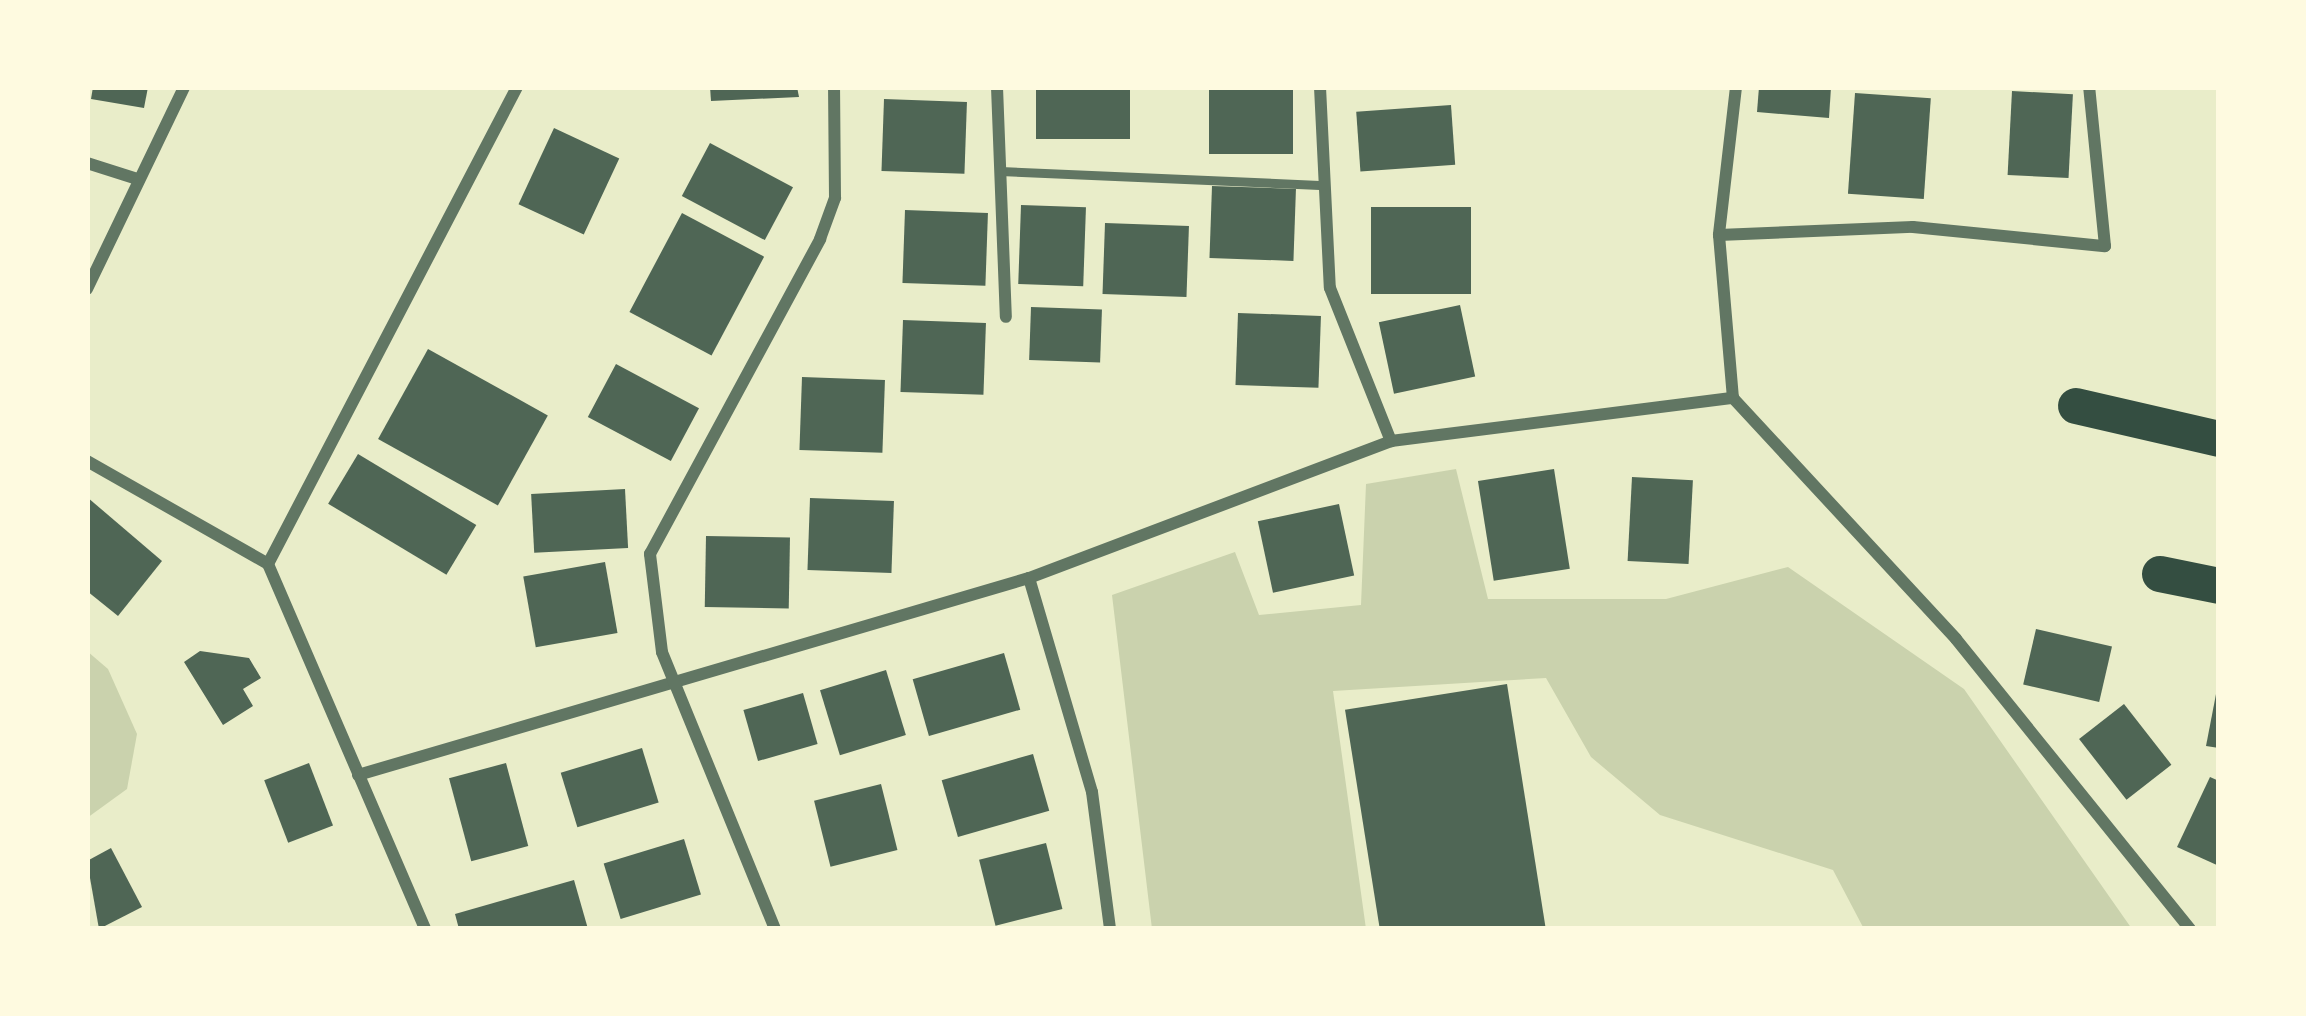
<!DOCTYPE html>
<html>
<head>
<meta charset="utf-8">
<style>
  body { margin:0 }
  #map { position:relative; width:2306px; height:1016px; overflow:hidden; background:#e9edc9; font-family:Bitter,serif }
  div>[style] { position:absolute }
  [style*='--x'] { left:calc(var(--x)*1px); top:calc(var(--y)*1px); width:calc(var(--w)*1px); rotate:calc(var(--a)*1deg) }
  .green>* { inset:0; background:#cad2ad }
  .building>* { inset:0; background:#4f6655; transform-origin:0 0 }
  .service>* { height:9px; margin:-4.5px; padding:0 4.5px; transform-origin:4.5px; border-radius:4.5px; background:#617663 }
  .minor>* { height:12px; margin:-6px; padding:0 6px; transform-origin:6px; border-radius:6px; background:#617663 }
  .motorway>* { height:36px; margin:-18px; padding:0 18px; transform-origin:18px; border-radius:18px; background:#344e41 }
  span { translate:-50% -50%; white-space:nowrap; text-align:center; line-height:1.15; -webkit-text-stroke:12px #fefae0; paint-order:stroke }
  .frame { position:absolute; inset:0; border:90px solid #fefae0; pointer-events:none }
</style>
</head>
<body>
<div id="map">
  <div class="green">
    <div style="clip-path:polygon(1456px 469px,1488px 599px,1666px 599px,1788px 567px,1964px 689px,2132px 929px,1864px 929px,1833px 870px,1660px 815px,1591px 757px,1546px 678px,1333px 691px,1366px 929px,1152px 929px,1112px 595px,1235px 552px,1259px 615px,1361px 605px,1366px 484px)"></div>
    <div style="clip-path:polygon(87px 651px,108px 669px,137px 734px,127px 789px,87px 818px)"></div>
  </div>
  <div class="building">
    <div style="clip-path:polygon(93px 87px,148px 87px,144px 108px,91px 99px)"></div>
    <div style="clip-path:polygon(710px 87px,797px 87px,799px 97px,711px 101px)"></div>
    <div style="left:1036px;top:87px;width:94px;height:52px"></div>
    <div style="left:1209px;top:87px;width:84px;height:67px"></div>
    <div style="clip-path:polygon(1759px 87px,1831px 87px,1829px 118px,1757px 112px)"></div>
    <div style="left:2012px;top:91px;width:61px;height:84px;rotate:3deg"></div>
    <div style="left:1855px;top:93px;width:76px;height:101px;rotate:4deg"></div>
    <div style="left:884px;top:99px;width:83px;height:72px;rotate:2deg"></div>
    <div style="left:1451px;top:105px;width:60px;height:95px;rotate:86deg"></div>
    <div style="left:554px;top:128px;width:72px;height:84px;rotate:25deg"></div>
    <div style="left:710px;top:143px;width:94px;height:60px;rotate:28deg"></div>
    <div style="left:1212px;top:186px;width:84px;height:72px;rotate:2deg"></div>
    <div style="left:1021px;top:205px;width:65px;height:79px;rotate:2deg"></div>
    <div style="left:1371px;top:207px;width:100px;height:87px"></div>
    <div style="left:905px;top:210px;width:83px;height:73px;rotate:2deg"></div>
    <div style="left:682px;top:213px;width:93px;height:112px;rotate:28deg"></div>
    <div style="left:1105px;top:223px;width:84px;height:71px;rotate:2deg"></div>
    <div style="left:1460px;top:305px;width:73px;height:83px;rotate:78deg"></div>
    <div style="left:1031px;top:307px;width:71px;height:53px;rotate:2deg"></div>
    <div style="left:1238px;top:313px;width:83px;height:72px;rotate:2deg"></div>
    <div style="left:903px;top:320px;width:83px;height:72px;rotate:2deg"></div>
    <div style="left:428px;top:349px;width:137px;height:103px;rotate:29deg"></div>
    <div style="left:616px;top:364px;width:94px;height:60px;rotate:28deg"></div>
    <div style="left:802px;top:377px;width:83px;height:73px;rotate:2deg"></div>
    <div style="left:358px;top:454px;width:138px;height:58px;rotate:31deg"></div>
    <div style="left:1554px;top:469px;width:101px;height:77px;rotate:81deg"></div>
    <div style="left:1632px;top:477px;width:61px;height:84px;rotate:3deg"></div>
    <div style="left:625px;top:489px;width:59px;height:94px;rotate:87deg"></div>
    <div style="clip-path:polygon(87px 497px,162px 561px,118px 616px,87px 591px)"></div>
    <div style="left:810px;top:498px;width:84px;height:72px;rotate:2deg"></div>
    <div style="left:1339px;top:504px;width:73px;height:83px;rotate:78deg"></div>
    <div style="left:706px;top:536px;width:84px;height:71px;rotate:1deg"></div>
    <div style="left:605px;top:562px;width:72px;height:83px;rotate:80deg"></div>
    <div style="left:2036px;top:629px;width:78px;height:57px;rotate:13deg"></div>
    <div style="clip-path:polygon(200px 651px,249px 658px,261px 678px,243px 689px,253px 706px,223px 725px,184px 662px)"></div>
    <div style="left:1004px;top:653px;width:59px;height:95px;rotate:74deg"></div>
    <div style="left:886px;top:670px;width:68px;height:69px;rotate:73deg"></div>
    <div style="left:1507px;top:684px;width:248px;height:164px;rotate:81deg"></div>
    <div style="clip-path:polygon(2217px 689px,2219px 689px,2219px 748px,2206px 746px)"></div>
    <div style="left:803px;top:693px;width:53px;height:62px;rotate:74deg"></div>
    <div style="left:2124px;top:704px;width:77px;height:57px;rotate:52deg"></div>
    <div style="left:642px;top:748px;width:57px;height:85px;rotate:73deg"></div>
    <div style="left:1033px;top:754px;width:59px;height:95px;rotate:74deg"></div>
    <div style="left:309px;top:763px;width:67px;height:48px;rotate:69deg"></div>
    <div style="left:506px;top:763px;width:86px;height:59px;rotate:75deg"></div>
    <div style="clip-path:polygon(2210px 777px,2219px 781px,2219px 866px,2177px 847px)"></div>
    <div style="left:881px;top:784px;width:68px;height:69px;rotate:76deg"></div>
    <div style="left:684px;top:839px;width:58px;height:84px;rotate:73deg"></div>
    <div style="left:1046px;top:843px;width:68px;height:69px;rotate:76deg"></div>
    <div style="clip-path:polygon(111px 848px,142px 907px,99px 929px,87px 861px)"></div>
    <div style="clip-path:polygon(574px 880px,588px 929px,459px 929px,455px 914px)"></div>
  </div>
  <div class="service">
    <div style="--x:1000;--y:171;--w:325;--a:2.5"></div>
  </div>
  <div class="minor">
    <div style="--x:997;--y:87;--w:230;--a:87.8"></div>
    <div style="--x:1320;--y:87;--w:201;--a:87.2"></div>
    <div style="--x:1330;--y:288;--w:165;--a:68.3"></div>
    <div style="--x:1736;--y:87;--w:149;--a:96.6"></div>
    <div style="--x:1719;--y:235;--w:164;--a:85.1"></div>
    <div style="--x:1733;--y:398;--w:328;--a:47.2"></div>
    <div style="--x:1956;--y:639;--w:373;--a:51.1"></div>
    <div style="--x:87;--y:163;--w:52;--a:17.7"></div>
    <div style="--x:1719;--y:235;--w:194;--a:-2.4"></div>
    <div style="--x:1913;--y:227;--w:193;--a:5.7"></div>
    <div style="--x:2105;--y:246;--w:160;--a:-95.7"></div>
    <div style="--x:87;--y:289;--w:224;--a:-64.3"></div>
    <div style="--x:87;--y:461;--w:208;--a:29.6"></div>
    <div style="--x:268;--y:564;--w:397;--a:66.7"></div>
    <div style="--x:268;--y:564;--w:538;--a:-62.43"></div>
    <div style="--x:1029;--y:578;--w:223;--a:73.6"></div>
    <div style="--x:1092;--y:792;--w:138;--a:82.5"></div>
    <div style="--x:358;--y:775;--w:699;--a:-16.36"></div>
    <div style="--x:1029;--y:578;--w:387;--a:-20.7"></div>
    <div style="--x:1391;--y:441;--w:345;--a:-7.2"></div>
    <div style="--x:775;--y:929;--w:299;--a:-112.2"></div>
    <div style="--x:662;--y:652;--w:99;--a:-97"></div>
    <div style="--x:650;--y:554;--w:358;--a:-61.6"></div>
    <div style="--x:820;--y:239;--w:44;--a:-69.9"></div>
    <div style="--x:835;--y:198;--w:111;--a:-90.5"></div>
  </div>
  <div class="motorway">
    <div style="--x:2076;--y:406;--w:147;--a:13"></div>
    <div style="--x:2160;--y:574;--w:60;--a:11.5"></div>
  </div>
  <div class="frame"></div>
</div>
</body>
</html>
